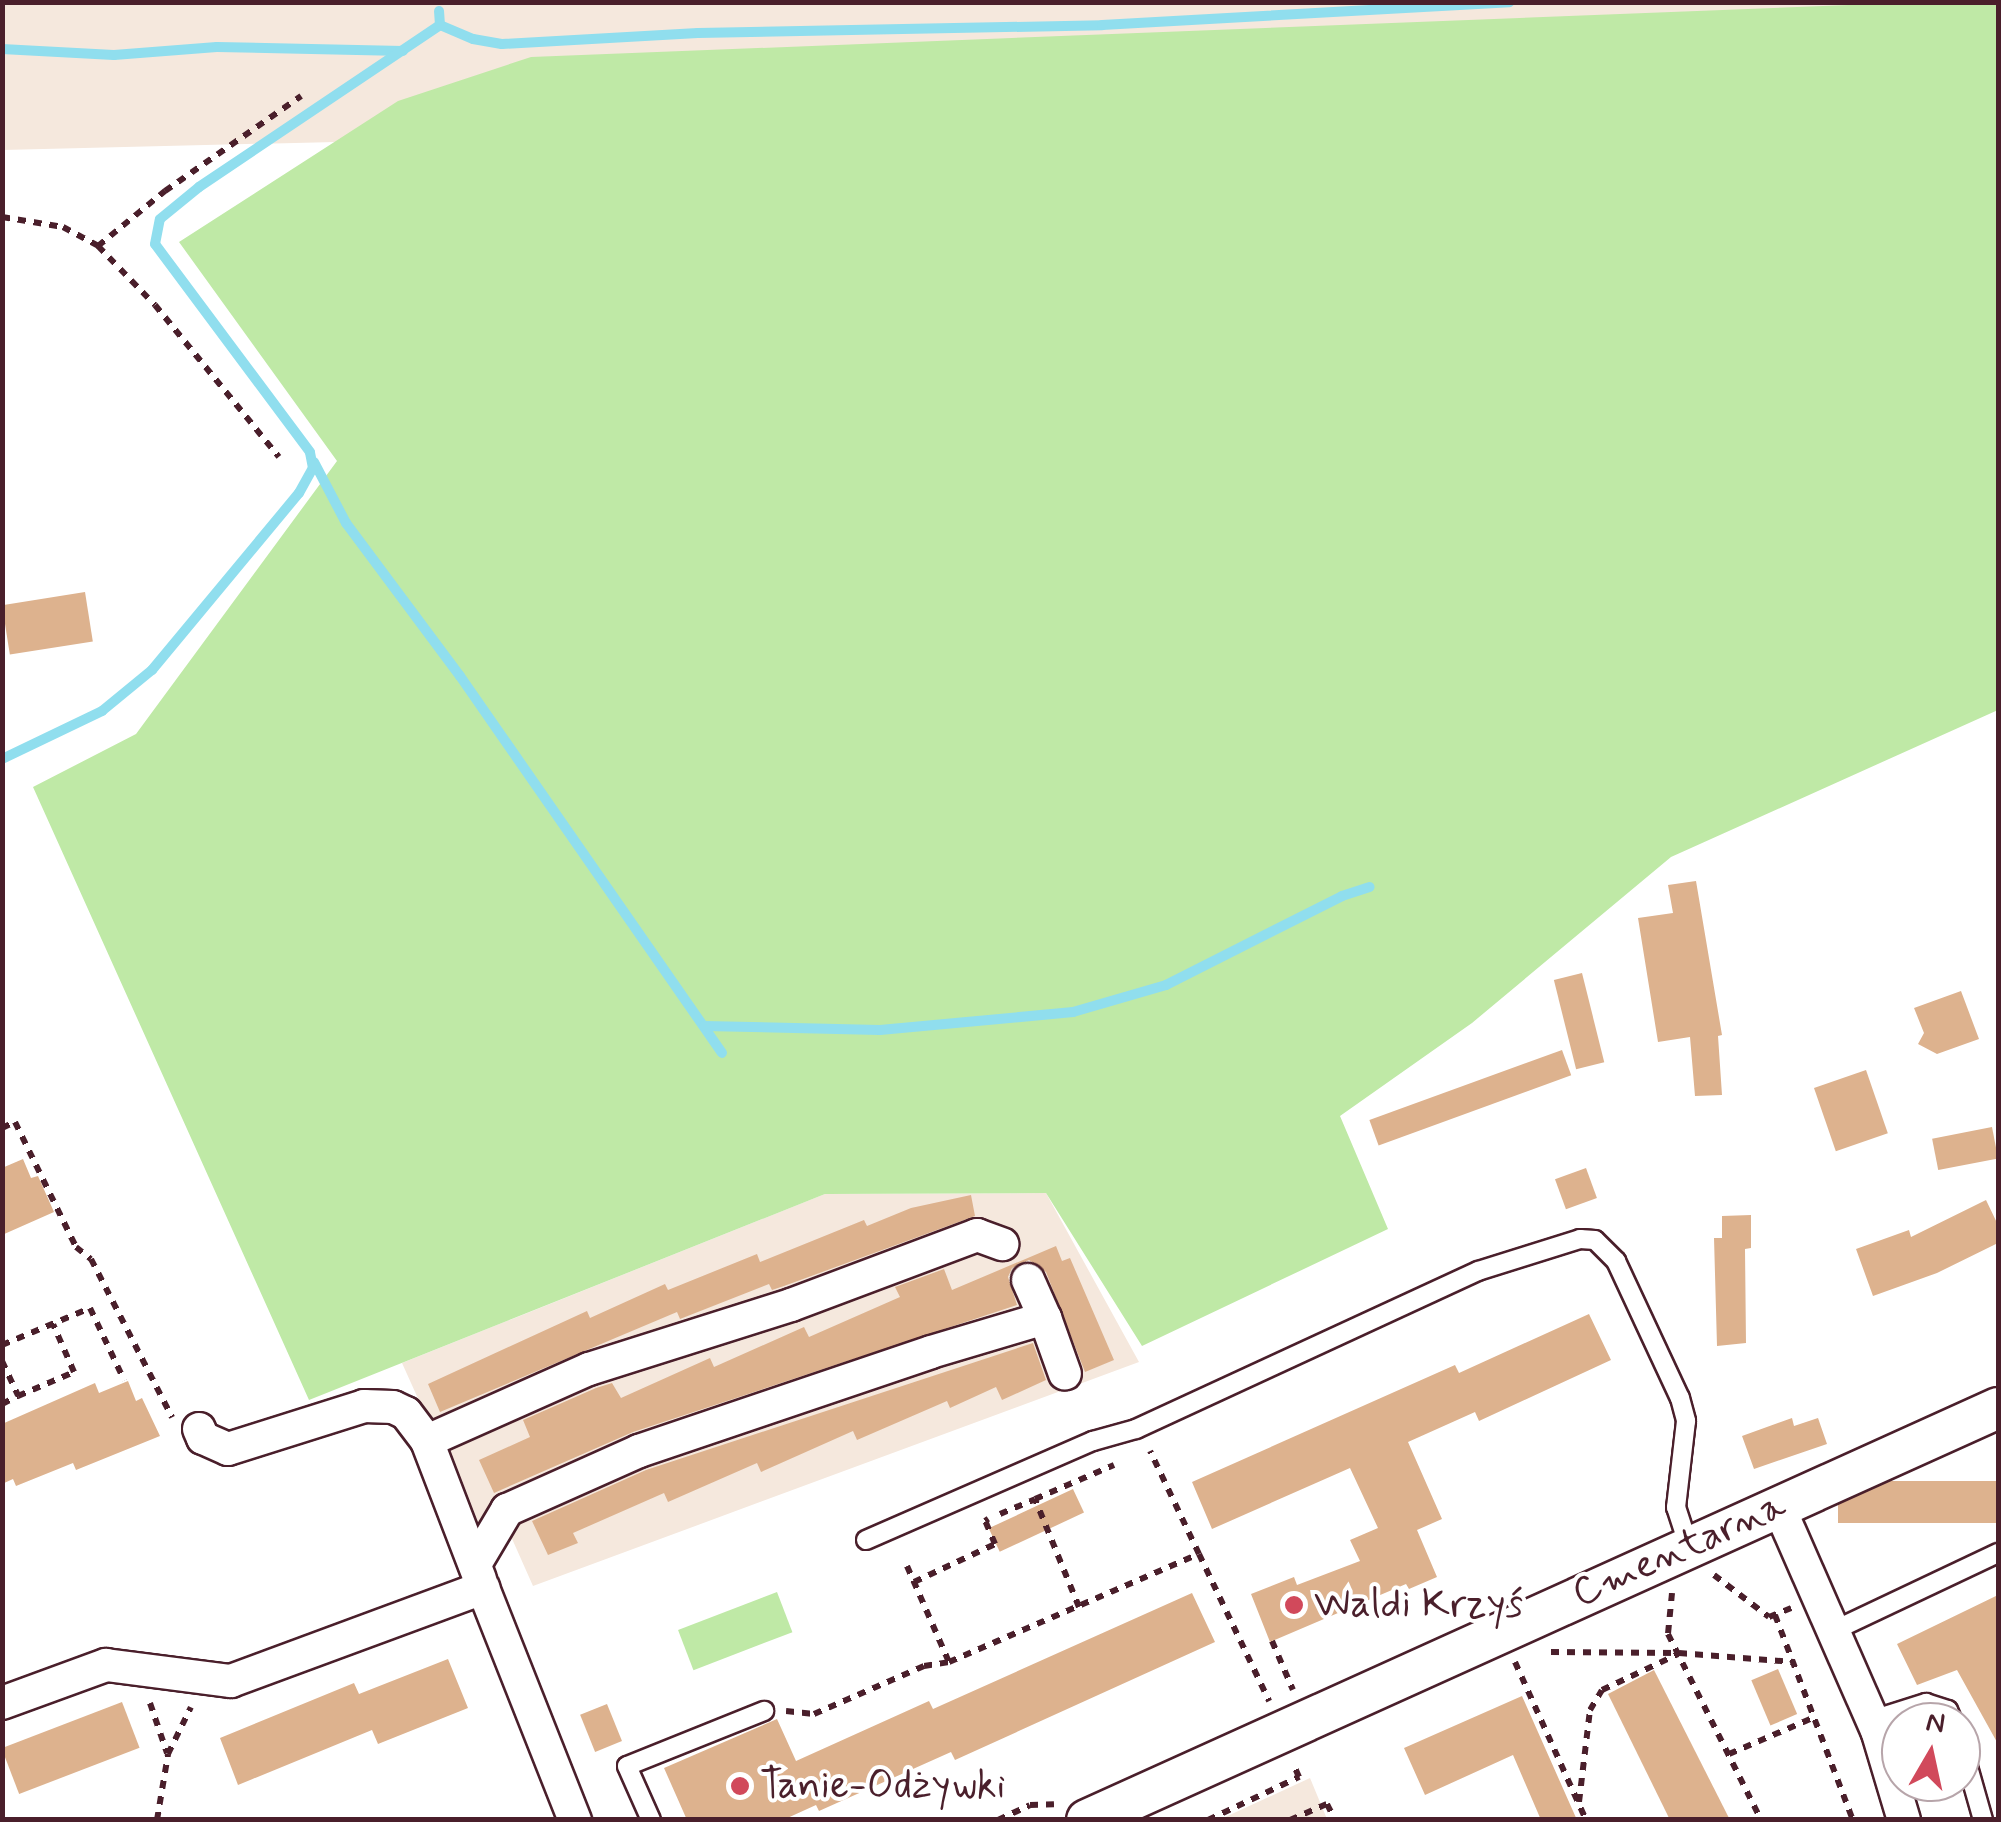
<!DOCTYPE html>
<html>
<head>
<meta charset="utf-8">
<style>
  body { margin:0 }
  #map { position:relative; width:2001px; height:1822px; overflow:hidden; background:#fff; font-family:Mynerve,sans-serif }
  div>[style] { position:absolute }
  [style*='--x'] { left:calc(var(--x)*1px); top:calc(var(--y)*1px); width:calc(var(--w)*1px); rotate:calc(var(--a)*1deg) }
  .built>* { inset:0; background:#f5e8dd }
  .green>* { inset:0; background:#bfe9a6; transform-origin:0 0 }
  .stream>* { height:10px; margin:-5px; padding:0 5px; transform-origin:5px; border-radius:5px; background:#90deee }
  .building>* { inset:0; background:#ddb28e; transform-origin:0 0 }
  .path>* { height:6px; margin-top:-3px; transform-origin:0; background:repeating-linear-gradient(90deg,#4a1f2b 0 8px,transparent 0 16px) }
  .roads { filter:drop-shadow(2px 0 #4a1f2b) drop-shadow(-2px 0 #4a1f2b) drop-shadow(0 2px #4a1f2b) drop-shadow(0 -2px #4a1f2b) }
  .service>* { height:18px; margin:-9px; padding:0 9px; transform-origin:9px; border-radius:9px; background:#fff }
  .minor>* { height:32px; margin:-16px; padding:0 16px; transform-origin:16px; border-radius:16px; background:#fff }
  .tertiary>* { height:40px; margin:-20px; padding:0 20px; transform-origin:20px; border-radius:20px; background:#fff }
  .dots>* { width:28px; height:28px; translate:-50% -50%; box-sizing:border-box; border:5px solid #fff; border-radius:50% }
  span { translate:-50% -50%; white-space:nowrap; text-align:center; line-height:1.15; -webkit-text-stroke:8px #fff; paint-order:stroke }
  .street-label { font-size:40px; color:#4a1f2b }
  .poi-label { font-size:40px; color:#4a1f2b }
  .left { translate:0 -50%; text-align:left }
  .frame { position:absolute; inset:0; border:5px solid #4a1f2b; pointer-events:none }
  .north { position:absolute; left:1881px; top:1702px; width:100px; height:100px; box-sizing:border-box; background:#fff; border:2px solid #b7a5aa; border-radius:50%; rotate:9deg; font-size:28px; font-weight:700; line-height:40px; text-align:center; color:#4a1f2b }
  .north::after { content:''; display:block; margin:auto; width:35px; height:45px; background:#d1495b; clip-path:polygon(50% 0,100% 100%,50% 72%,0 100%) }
</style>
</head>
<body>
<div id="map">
  <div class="built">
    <div style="clip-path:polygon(1998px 2px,1998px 72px,1283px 119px,3px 150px,2px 3px)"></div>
    <div style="clip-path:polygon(1046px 1193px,1139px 1362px,533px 1586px,501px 1514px,475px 1525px,402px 1363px,825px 1194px)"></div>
    <div style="clip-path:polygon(1310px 1778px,1327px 1819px,1221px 1819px)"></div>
  </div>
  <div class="green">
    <div style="clip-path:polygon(1900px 3px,1998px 3px,1998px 710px,1671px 857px,1472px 1023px,1340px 1116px,1388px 1229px,1142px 1346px,1046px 1193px,825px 1194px,309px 1400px,33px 787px,136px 734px,337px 461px,179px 242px,398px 101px,531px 57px)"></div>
    <div style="left:777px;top:1592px;width:43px;height:106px;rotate:69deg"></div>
  </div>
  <div class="stream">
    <div style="--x:440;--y:25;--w:36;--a:23"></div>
    <div style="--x:473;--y:39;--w:29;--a:10"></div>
    <div style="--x:502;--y:44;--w:196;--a:-3.2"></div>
    <div style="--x:698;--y:33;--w:404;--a:-1.1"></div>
    <div style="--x:1102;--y:25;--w:408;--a:-3.2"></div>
    <div style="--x:2;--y:49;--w:112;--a:3.1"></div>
    <div style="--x:114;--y:55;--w:103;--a:-4.4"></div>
    <div style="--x:217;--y:47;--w:186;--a:1.2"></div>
    <div style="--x:314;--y:462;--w:69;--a:62.3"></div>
    <div style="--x:346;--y:523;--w:191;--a:53.3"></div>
    <div style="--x:460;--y:676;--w:459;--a:55.2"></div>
    <div style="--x:2;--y:759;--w:111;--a:-25.6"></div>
    <div style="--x:102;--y:711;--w:65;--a:-39.4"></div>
    <div style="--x:152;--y:670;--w:230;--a:-50.3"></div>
    <div style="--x:299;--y:493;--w:29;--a:-61"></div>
    <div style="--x:313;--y:468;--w:16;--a:-101"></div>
    <div style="--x:310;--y:452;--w:259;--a:-126.7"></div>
    <div style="--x:155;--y:244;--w:25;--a:-79"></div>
    <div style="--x:160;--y:219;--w:50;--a:-39.4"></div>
    <div style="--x:199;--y:187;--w:290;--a:-33.9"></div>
    <div style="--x:440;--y:25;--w:14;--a:-94"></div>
    <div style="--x:704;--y:1026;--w:176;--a:1.3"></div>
    <div style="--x:880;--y:1030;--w:194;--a:-5.3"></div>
    <div style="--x:1073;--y:1012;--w:97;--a:-16.2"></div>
    <div style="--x:1166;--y:985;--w:197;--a:-26.8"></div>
    <div style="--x:1342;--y:896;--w:29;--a:-18"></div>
  </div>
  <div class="building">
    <div style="left:85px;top:592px;width:50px;height:84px;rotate:81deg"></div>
    <div style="clip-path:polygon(1696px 881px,1722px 1035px,1718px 1036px,1722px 1095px,1695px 1096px,1690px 1037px,1658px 1042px,1638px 918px,1673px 913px,1668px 885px)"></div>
    <div style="left:1582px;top:973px;width:92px;height:29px;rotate:76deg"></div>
    <div style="clip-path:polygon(1961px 991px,1979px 1039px,1937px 1054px,1918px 1044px,1924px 1033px,1914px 1008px)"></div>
    <div style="left:1562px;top:1050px;width:27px;height:205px;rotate:70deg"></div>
    <div style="left:1866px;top:1070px;width:67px;height:55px;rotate:71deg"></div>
    <div style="left:1992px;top:1127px;width:32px;height:61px;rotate:79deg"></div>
    <div style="clip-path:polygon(23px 1159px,31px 1178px,38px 1176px,54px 1212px,2px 1235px,2px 1168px)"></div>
    <div style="left:1586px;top:1168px;width:32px;height:33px;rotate:70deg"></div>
    <div style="clip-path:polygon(971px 1195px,975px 1216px,784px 1286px,772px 1290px,769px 1284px,680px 1319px,677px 1312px,440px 1412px,428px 1384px,587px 1311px,590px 1318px,665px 1284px,668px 1290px,757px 1254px,760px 1262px,864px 1220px,867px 1226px,911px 1208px)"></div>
    <div style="clip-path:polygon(1986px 1200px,1998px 1225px,1998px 1243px,1937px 1273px,1873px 1296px,1856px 1249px,1909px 1230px,1911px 1237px)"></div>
    <div style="clip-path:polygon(1751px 1215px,1751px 1248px,1745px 1249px,1746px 1343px,1717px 1346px,1714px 1238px,1722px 1238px,1722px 1216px)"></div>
    <div style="clip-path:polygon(1056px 1246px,1062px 1261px,1070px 1258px,1114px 1360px,1085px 1372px,1046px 1272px,1029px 1260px,1012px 1268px,1008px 1277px,1017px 1305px,633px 1432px,494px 1493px,479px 1460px,530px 1437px,523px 1420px,596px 1388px,612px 1383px,621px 1398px,710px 1358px,714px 1367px,804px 1327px,809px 1337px,900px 1297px,895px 1287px,944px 1269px,952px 1290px)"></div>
    <div style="clip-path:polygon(1589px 1314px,1611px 1360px,1479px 1421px,1475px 1412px,1408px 1442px,1442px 1519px,1417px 1530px,1437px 1577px,1409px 1589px,1406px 1584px,1270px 1642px,1251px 1594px,1294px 1577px,1297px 1585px,1360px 1561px,1350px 1540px,1378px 1528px,1350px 1468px,1212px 1529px,1192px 1482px,1455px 1365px,1459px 1373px)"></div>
    <div style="clip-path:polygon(1033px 1343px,1046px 1380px,1002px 1400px,996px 1387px,950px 1408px,947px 1401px,857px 1440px,853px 1431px,761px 1472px,757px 1463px,668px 1502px,664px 1493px,573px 1533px,578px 1543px,548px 1555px,532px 1521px,646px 1470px)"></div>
    <div style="clip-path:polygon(128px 1381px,136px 1401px,142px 1398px,160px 1436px,76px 1470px,73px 1463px,16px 1486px,13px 1479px,2px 1484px,2px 1424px,95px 1383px,99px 1393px)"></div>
    <div style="clip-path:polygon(1792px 1418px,1794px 1426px,1818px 1418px,1827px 1444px,1754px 1469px,1742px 1436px)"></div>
    <div style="left:1998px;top:1481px;width:42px;height:160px;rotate:90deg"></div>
    <div style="left:1073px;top:1489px;width:26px;height:93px;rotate:65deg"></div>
    <div style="clip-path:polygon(1192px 1593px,1215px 1642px,955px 1760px,951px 1752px,819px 1811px,816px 1805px,783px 1820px,687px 1820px,664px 1768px,777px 1719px,796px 1761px,929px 1701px,933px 1709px)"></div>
    <div style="clip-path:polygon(1998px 1595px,1998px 1744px,1957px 1670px,1917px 1685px,1897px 1644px)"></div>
    <div style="clip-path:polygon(448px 1659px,468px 1708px,378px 1744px,372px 1730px,238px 1785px,220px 1738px,354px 1683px,359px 1694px)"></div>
    <div style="left:1778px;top:1669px;width:49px;height:29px;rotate:67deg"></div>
    <div style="clip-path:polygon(1654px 1670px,1730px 1820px,1670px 1820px,1608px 1694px)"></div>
    <div style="clip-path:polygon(1522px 1696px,1577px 1820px,1541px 1820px,1513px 1755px,1425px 1795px,1404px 1748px)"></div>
    <div style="left:122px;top:1702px;width:49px;height:129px;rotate:69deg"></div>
    <div style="left:607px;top:1704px;width:40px;height:29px;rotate:68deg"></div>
  </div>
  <div class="path">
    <div style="--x:2;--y:217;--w:62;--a:9.3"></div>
    <div style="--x:63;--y:227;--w:40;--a:28"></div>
    <div style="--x:98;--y:246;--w:82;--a:46"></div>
    <div style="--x:155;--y:305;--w:196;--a:50.8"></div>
    <div style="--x:98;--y:246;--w:87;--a:-39.4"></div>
    <div style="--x:165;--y:191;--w:166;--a:-34.9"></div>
    <div style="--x:2;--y:1128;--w:14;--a:-25"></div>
    <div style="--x:15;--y:1122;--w:139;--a:64"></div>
    <div style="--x:76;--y:1247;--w:19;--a:39"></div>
    <div style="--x:91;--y:1259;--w:178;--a:62.9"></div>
    <div style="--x:2;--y:1345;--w:95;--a:-22.8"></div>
    <div style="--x:90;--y:1308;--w:80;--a:64.7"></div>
    <div style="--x:2;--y:1361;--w:38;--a:65"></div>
    <div style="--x:18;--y:1396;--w:61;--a:-23.2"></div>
    <div style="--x:74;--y:1372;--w:52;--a:-113.6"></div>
    <div style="--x:2;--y:1404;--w:18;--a:-27"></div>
    <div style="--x:1000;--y:1514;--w:38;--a:-23"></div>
    <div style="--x:1199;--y:1554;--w:163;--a:64.5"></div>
    <div style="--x:907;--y:1566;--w:105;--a:66.4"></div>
    <div style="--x:949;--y:1662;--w:272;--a:-23.4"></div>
    <div style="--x:1199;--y:1554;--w:114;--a:-115.4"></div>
    <div style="--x:1714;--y:1575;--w:69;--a:37.4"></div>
    <div style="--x:1769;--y:1617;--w:24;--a:-22"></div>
    <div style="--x:914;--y:1582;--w:89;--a:-25.1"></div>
    <div style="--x:995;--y:1544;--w:25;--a:-113"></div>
    <div style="--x:985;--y:1521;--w:4;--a:-34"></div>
    <div style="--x:1672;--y:1593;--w:41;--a:95.6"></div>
    <div style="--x:1668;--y:1634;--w:208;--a:63.4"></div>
    <div style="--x:1079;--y:1607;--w:117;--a:-112.2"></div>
    <div style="--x:1035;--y:1499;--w:86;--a:-23.3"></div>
    <div style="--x:1775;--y:1615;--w:219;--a:69.2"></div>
    <div style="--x:1272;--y:1641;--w:53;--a:66.8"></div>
    <div style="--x:1551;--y:1652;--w:128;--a:0.4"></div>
    <div style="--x:1679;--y:1653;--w:115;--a:4.5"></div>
    <div style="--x:1515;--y:1662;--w:173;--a:65.8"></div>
    <div style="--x:150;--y:1703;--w:53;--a:71.2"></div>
    <div style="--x:786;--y:1711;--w:28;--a:6"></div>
    <div style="--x:814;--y:1714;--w:120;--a:-23.6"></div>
    <div style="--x:924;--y:1666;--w:25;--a:-9"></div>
    <div style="--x:1729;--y:1754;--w:94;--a:-23.3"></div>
    <div style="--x:1579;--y:1802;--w:93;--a:-83.2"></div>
    <div style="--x:1590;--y:1710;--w:23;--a:-59"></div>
    <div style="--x:1602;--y:1690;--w:84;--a:-25.3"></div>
    <div style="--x:157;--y:1820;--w:67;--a:-80.5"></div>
    <div style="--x:168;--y:1754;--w:52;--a:-63.9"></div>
    <div style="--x:998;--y:1820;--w:35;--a:-25"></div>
    <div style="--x:1030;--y:1805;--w:24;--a:-2"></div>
    <div style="--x:1208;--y:1820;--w:101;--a:-25.3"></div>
    <div style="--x:1299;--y:1777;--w:12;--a:-114"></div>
    <div style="--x:1290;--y:1820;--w:40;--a:-23.4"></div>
    <div style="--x:1327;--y:1804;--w:18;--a:63"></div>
  </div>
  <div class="roads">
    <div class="service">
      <div style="--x:866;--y:1540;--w:248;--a:-23.6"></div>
      <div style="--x:1093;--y:1441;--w:45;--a:-15.6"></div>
      <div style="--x:1136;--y:1429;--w:377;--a:-24.8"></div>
      <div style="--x:1478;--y:1271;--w:107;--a:-17.4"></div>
      <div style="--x:1580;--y:1239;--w:15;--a:4"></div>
      <div style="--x:1595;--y:1240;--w:30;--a:45"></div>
      <div style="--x:1616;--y:1261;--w:151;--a:65"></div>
      <div style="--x:1680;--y:1398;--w:24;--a:75"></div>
      <div style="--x:1686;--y:1421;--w:87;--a:96.6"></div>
      <div style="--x:1676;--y:1507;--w:40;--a:72"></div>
      <div style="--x:1833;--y:1631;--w:183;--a:-25.3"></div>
      <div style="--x:1872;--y:1720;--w:57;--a:-17.5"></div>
      <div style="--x:1926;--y:1703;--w:23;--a:18"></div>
      <div style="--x:1948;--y:1710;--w:13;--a:67"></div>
      <div style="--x:1961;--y:1742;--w:81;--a:74.2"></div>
      <div style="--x:651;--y:1820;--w:59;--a:-114"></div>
      <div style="--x:627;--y:1766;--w:148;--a:-21.9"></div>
    </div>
    <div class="minor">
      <div style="--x:1028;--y:1280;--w:42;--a:65.9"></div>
      <div style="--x:199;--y:1429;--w:10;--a:66"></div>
      <div style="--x:203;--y:1438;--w:27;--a:24"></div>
      <div style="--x:228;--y:1449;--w:143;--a:-17.5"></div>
      <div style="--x:364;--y:1406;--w:29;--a:2"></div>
      <div style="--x:393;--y:1407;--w:14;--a:25"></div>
      <div style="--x:406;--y:1413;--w:35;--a:53"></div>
      <div style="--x:427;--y:1441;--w:148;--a:69"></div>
      <div style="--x:427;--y:1441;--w:177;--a:-24"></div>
      <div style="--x:589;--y:1369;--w:212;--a:-17.6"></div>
      <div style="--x:791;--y:1305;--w:199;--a:-20.6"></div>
      <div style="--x:977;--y:1235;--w:27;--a:20"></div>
      <div style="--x:1778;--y:1505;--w:246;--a:66.3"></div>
      <div style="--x:1877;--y:1730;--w:94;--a:73.3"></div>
      <div style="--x:475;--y:1564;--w:63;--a:-59.3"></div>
      <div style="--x:507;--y:1510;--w:145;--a:-24.1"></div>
      <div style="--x:639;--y:1451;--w:308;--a:-18.7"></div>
      <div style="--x:931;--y:1352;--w:119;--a:-16.6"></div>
      <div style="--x:1045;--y:1318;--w:59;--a:70.3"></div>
      <div style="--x:2;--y:1703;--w:111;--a:-20.1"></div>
      <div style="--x:106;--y:1665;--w:126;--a:7.3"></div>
      <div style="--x:231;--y:1681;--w:269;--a:-20.3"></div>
      <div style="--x:483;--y:1588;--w:250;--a:68.4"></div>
    </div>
    <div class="tertiary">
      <div style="--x:1087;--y:1820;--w:1000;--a:-24.33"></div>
    </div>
  </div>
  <div class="dots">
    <div style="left:1294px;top:1605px;background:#d1495b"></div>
    <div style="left:740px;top:1786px;background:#d1495b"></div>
  </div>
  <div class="street-label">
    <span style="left:1679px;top:1550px;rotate:-24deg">Cmentarna</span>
  </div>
  <div class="poi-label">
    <span class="left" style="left:1314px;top:1605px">Waldi Krzyś</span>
    <span class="left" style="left:760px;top:1786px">Tanie-Odżywki</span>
  </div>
  <div class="frame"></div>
  <div class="north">N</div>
</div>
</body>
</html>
